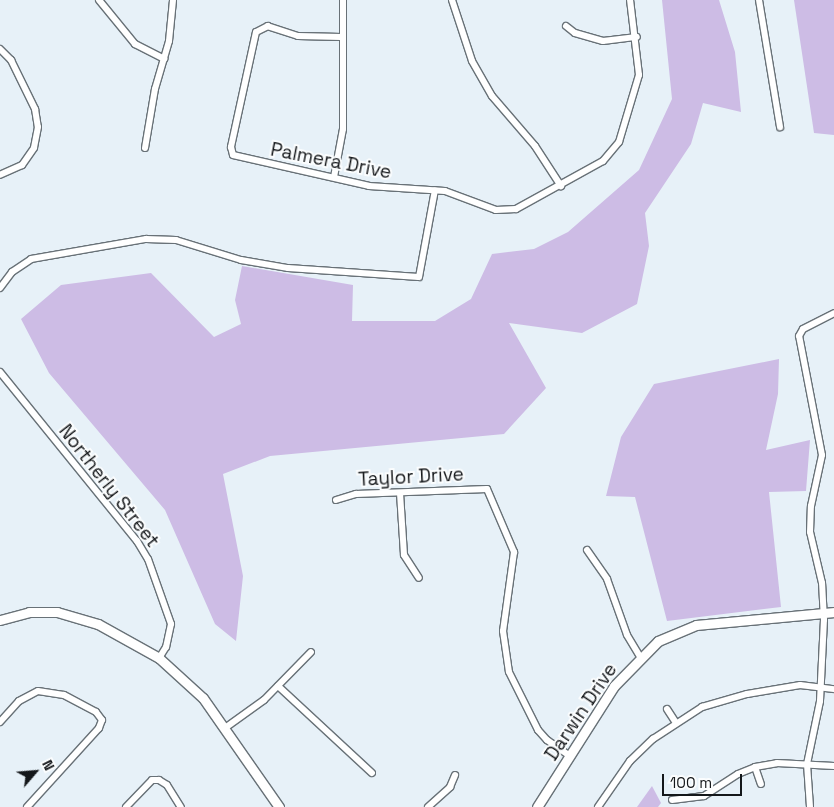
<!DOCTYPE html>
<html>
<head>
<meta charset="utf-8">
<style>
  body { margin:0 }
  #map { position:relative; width:834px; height:807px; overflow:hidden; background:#e7f1f8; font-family:"Space Grotesk",sans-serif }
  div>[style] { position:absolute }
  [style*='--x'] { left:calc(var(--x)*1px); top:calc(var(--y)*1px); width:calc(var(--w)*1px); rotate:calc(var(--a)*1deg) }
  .green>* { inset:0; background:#cdbce5 }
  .roads { filter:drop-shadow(1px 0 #687177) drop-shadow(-1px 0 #687177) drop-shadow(0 1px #687177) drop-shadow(0 -1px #687177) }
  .street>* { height:6px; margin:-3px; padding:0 3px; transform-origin:3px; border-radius:3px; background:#fff }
  .secondary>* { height:9px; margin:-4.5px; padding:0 4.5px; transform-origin:4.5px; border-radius:4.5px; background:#fff }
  span { translate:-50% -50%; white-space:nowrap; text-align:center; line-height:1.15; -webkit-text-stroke:4px #fbfdfe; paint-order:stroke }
  .street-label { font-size:19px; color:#14171a }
  .north { position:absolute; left:10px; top:747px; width:50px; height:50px; -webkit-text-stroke:4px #fbfdfe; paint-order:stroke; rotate:63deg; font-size:14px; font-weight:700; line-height:20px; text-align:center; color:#14171a }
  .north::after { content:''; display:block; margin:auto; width:18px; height:22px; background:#14171a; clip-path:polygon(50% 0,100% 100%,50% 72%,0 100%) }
  .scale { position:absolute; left:662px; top:774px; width:80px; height:22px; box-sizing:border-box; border:2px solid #14171a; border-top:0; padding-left:6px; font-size:15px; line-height:18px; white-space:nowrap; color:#14171a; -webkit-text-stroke:4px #fbfdfe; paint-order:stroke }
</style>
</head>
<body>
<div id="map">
  <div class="green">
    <div style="clip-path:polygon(662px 0,719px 0,735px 52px,741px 112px,703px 103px,691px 144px,645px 213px,649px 246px,637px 304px,582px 333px,509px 323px,546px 388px,504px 434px,270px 456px,223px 474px,243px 576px,236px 641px,215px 624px,165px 510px,49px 373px,21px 319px,61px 285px,151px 273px,214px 337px,241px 324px,235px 300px,242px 266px,353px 285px,352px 321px,435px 321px,471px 299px,492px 254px,534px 249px,568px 232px,639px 170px,672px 99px)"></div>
    <div style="clip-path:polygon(794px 0,834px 0,834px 135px,814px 133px)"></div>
    <div style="clip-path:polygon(779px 359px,778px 394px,766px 450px,810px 440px,806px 491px,769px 492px,781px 607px,667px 621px,635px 497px,606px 496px,621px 437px,654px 384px)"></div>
    <div style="clip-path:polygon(652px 786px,661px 803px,658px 807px,637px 807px)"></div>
  </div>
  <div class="roads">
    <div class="street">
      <div style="--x:99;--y:0;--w:57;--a:50.7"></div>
      <div style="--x:135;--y:44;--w:33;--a:27"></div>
      <div style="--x:452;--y:0;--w:64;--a:71.8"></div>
      <div style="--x:472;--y:61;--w:40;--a:60.3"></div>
      <div style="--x:492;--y:96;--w:66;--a:49.3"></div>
      <div style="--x:535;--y:146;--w:48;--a:57"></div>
      <div style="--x:759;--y:0;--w:129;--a:80.6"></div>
      <div style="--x:566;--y:26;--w:11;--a:38"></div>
      <div style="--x:575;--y:33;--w:29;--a:16"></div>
      <div style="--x:603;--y:41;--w:34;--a:-7"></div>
      <div style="--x:341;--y:37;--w:43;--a:-178.7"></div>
      <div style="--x:298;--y:36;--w:32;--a:-162"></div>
      <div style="--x:268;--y:26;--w:13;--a:153"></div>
      <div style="--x:256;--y:32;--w:118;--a:102.3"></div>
      <div style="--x:231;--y:147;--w:8;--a:76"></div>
      <div style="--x:233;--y:155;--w:139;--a:12.8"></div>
      <div style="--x:369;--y:186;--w:76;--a:3.8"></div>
      <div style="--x:445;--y:191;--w:54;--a:20.4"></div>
      <div style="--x:496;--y:210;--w:20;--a:-3"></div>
      <div style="--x:516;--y:209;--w:99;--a:-28.9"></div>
      <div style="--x:603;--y:161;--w:25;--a:-50"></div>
      <div style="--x:619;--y:142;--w:70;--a:-73.4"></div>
      <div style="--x:639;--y:75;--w:76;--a:-96.8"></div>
      <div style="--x:0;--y:49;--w:16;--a:45"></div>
      <div style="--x:11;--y:60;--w:55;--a:63.9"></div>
      <div style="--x:35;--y:109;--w:18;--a:81"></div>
      <div style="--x:38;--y:127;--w:21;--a:101"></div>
      <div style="--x:34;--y:148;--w:21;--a:125"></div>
      <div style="--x:22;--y:165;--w:24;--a:156"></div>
      <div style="--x:145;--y:148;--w:60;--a:-80.4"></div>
      <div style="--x:155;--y:89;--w:50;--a:-73.7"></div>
      <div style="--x:169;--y:41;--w:41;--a:-84.4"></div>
      <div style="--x:334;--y:177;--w:49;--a:-79.4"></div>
      <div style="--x:343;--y:129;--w:129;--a:-90"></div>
      <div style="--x:0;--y:288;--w:20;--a:-53"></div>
      <div style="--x:12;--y:272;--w:23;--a:-34"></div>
      <div style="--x:31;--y:259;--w:117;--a:-9.9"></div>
      <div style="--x:146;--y:239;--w:30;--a:2"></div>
      <div style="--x:176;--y:240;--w:68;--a:17.1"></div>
      <div style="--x:241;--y:260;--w:48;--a:9.7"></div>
      <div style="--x:288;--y:268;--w:131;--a:3.9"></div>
      <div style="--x:419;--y:277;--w:88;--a:-79.6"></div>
      <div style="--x:0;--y:372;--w:218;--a:51"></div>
      <div style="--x:137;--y:541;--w:21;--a:59"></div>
      <div style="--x:148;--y:559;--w:69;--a:70.5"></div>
      <div style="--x:171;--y:624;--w:24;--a:102"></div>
      <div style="--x:166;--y:647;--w:13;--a:122"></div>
      <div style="--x:400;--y:493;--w:62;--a:86.3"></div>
      <div style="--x:404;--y:555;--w:27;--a:57"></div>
      <div style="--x:336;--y:500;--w:21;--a:-17"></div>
      <div style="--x:356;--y:494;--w:131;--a:-2.2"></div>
      <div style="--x:487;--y:489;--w:69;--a:66.8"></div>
      <div style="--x:514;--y:552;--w:80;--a:97.9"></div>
      <div style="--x:503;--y:631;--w:41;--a:81.7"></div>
      <div style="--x:509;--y:672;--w:65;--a:63.4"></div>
      <div style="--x:538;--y:730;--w:13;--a:48"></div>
      <div style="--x:547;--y:740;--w:28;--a:35"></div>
      <div style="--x:587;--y:550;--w:35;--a:55"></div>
      <div style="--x:607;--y:579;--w:59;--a:70.3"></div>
      <div style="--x:627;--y:635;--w:26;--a:59"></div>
      <div style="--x:278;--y:686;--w:128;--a:42.8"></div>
      <div style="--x:667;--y:709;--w:17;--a:57"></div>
      <div style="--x:0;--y:722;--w:28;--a:-48"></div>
      <div style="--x:19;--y:701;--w:21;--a:-28"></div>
      <div style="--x:38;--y:691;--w:26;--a:9"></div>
      <div style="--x:64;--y:695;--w:36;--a:28"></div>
      <div style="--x:96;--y:712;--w:10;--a:53"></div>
      <div style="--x:102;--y:720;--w:9;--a:111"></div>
      <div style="--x:99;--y:728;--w:107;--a:132.3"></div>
      <div style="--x:225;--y:728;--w:48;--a:-35.7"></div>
      <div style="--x:264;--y:700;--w:67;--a:-45.6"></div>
      <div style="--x:755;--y:767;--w:18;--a:71"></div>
      <div style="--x:672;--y:800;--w:32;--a:-7"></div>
      <div style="--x:704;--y:796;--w:40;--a:-32.9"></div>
      <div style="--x:738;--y:774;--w:18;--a:-22"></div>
      <div style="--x:755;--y:767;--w:22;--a:-10"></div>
      <div style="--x:777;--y:763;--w:57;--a:3"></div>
      <div style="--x:126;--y:807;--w:37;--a:-46"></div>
      <div style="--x:152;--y:780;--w:7;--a:0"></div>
      <div style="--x:159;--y:780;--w:9;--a:32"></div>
      <div style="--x:167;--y:785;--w:26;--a:58"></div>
      <div style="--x:428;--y:807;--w:30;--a:-42"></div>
      <div style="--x:450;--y:787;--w:13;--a:-67"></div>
      <div style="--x:598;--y:807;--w:56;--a:-55.2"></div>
      <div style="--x:630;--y:761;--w:32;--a:-44"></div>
      <div style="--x:653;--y:739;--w:59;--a:-33.1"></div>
      <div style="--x:702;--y:707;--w:47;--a:-16.1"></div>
      <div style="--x:747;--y:694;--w:54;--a:-9.6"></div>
      <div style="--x:800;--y:685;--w:34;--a:7"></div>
      <div style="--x:810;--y:807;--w:43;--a:-94"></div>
      <div style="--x:807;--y:764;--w:64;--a:-78.3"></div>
      <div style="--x:820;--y:701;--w:81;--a:-87.2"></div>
      <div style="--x:824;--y:620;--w:37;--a:-93"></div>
      <div style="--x:822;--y:583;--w:52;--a:-103.2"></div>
      <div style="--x:810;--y:532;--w:26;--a:-88"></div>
      <div style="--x:811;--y:506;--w:52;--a:-77.8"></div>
      <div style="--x:822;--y:455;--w:121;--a:-100.9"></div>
      <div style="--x:799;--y:336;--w:8;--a:-60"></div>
      <div style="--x:803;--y:329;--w:35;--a:-27"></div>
    </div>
    <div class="secondary">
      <div style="--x:0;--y:620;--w:30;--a:-15"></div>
      <div style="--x:29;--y:612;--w:28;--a:0"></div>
      <div style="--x:57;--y:612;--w:43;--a:16.3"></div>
      <div style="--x:98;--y:624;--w:70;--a:29.1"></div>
      <div style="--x:159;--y:658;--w:59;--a:42.3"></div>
      <div style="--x:203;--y:698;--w:133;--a:55.1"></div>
      <div style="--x:537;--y:807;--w:143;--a:-57.5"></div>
      <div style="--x:614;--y:686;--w:63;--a:-45.6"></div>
      <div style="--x:658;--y:641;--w:41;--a:-22.8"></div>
      <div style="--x:696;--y:625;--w:139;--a:-5.4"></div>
    </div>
  </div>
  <div class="street-label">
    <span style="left:331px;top:161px;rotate:11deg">Palmera Drive</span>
    <span style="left:411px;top:477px;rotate:-3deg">Taylor Drive</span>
    <span style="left:109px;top:486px;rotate:52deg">Northerly Street</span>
    <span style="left:581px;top:712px;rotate:-56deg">Darwin Drive</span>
  </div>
  <div class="north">N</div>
  <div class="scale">100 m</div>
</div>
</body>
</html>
